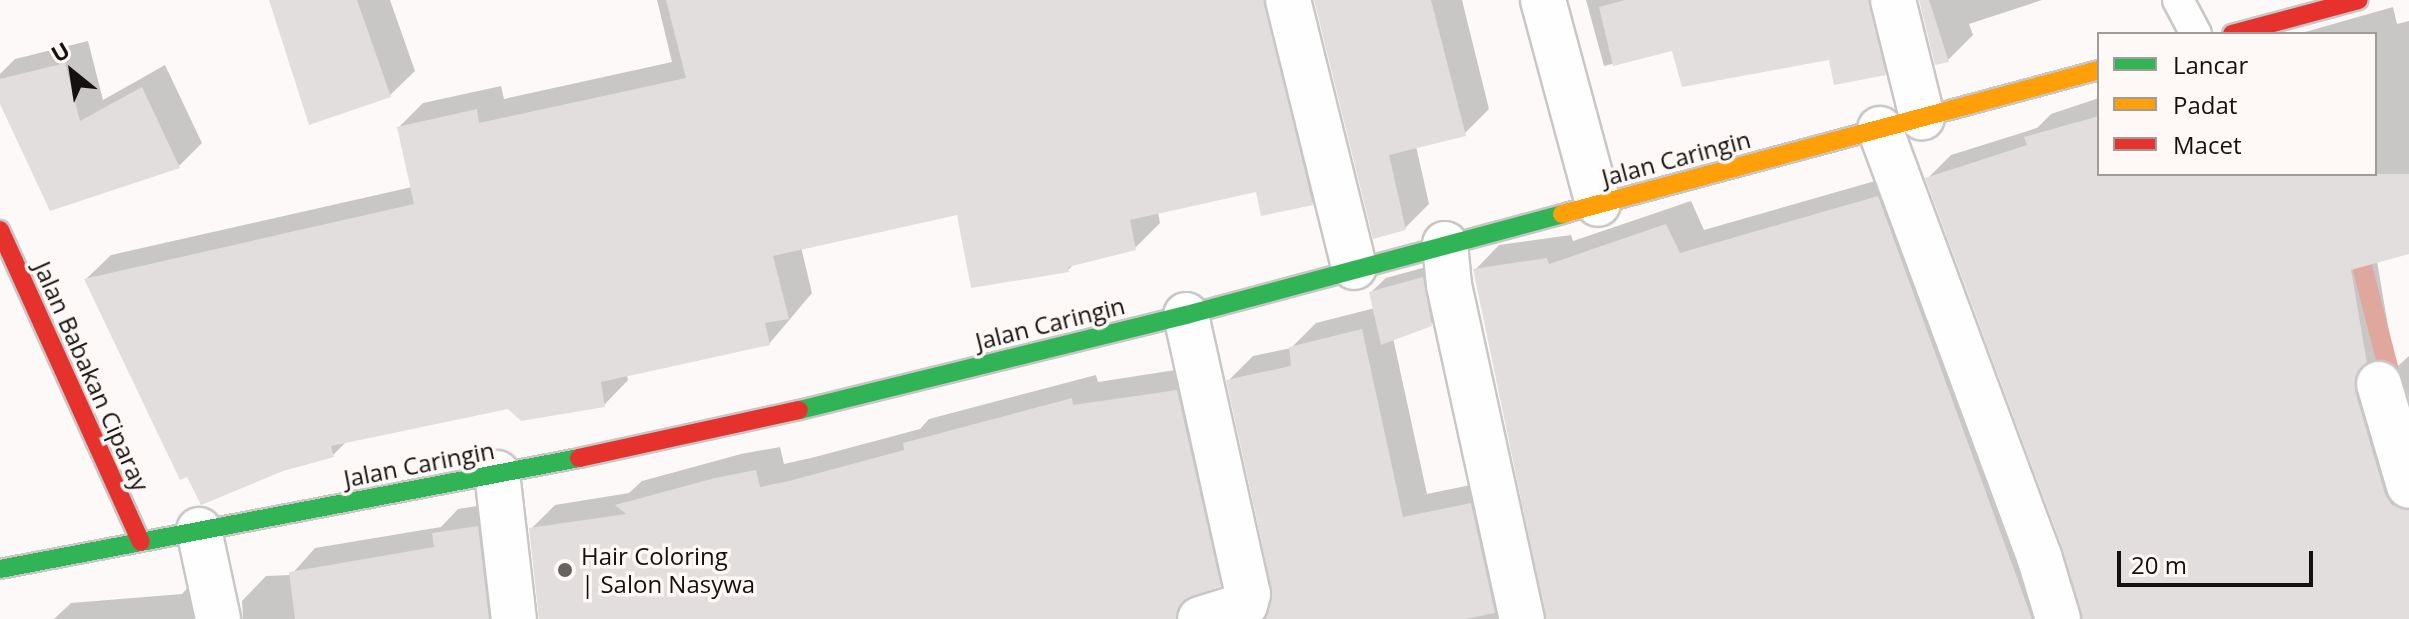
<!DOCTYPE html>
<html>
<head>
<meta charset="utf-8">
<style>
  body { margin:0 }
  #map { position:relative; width:2409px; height:619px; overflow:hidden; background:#fcf9f8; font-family:"Open Sans",sans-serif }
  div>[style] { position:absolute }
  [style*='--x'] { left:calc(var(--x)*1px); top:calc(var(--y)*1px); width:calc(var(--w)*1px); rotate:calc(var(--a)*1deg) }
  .shadow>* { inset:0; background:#0003 }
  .stream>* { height:20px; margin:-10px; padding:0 10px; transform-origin:10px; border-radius:10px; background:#dfa79e }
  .building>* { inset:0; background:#e1dedd }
  .roads { filter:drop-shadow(2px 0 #c9c6c6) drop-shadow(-2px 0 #c9c6c6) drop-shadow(0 2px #c9c6c6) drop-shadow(0 -2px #c9c6c6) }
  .lane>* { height:30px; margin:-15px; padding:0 15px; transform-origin:15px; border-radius:15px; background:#fffefe }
  .street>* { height:44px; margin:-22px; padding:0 22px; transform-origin:22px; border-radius:22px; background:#fffefe }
  .fast>* { height:18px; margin:-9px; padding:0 9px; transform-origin:9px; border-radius:9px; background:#30b455 }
  .slow>* { height:18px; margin:-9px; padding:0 9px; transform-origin:9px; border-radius:9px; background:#ff9f0a }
  .jam>* { height:18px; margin:-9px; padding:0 9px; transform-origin:9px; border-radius:9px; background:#e5322d }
  .dots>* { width:22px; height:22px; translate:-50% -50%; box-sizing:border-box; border:4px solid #fef8f6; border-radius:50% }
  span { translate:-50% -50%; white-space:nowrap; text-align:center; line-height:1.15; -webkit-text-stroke:7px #fef8f6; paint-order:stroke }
  .street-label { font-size:24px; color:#141110 }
  .poi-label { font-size:24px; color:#141110 }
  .left { translate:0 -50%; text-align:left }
  .legend { position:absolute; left:2097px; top:32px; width:280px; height:144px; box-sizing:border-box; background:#fef8f6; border:2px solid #a09c9a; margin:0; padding:10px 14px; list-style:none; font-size:24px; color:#141110 }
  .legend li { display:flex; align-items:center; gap:16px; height:40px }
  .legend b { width:40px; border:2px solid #a09c9a }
  .north { position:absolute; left:32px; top:32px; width:80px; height:80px; -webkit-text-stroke:6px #fef8f6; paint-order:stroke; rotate:330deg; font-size:22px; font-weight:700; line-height:32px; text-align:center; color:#141110 }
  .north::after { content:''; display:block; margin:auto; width:28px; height:36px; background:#141110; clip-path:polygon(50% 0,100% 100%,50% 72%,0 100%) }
  .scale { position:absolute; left:2117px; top:551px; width:196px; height:36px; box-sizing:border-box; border:4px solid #141110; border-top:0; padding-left:10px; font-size:24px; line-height:28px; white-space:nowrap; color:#141110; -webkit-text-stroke:6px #fef8f6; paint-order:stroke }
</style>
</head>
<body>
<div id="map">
  <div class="shadow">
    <div style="clip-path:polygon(271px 0,390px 0,415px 71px,390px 95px)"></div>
    <div style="clip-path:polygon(657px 0,1292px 0,1337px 178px,1312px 203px,1257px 189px,1158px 212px,1160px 223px,1135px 248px,1075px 263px,1068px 270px,959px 213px,801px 247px,812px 293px,769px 344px,627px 375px,628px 380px,604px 405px,508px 407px,347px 441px,333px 455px,86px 279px,111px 255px,412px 187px,399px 127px,423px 103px,501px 86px,504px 99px,672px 62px)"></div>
    <div style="clip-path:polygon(1316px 0,1462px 0,1489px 109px,1464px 134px,1416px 146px,1429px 204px,1405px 228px)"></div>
    <div style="clip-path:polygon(1586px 0,1898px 0,1909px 48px,1885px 73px,1831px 58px,1674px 48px,1604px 66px)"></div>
    <div style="clip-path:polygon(1921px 0,2042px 0,1969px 24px,1973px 35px,1948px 60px)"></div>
    <div style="clip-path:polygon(2393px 7px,2397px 24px,2409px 21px,2409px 251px,2377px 261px,2390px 338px,2378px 352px,2378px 366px,2409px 470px,2409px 619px,2083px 619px,2064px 547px,1927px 179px,1951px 155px,2037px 128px,2051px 114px,2099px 98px,2099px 174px,2375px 174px,2375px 34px,2298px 34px)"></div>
    <div style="clip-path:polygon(88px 41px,103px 100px,165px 65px,202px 143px,179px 166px,51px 209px,0 99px,0 74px,15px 59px)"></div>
    <div style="clip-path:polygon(1903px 173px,2072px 619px,1543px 619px,1547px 618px,1475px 270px,1499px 245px,1571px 235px,1573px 241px,1691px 201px,1704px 230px)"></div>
    <div style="clip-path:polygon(1437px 264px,1446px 309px,1431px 324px,1393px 338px,1427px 494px,1495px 480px,1540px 619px,1234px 619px,1274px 600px,1228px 381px,1253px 356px,1291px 348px,1316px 323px,1375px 308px,1371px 292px,1386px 278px)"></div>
    <div style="clip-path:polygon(2409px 356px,2409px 399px,2398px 366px)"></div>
    <div style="clip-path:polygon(1201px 366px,1244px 560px,1220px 585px,1202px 592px,1199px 600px,1231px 619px,540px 619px,531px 529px,555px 505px,629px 493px,642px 481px,741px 454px,780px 447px,784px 464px,815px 457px,920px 429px,929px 419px,1096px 375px,1098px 382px)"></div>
    <div style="clip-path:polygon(502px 502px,528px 618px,536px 619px,54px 619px,71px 603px,182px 594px,190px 585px,224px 612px,243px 618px,242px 601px,266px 576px,291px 575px,315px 548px,441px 527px,458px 509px)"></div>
  </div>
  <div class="stream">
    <div style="--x:2356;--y:243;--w:152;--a:75.5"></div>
  </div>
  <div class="building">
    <div style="clip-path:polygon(269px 0,357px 0,391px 97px,309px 125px)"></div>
    <div style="clip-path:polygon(666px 0,1264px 0,1313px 205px,1261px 216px,1256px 192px,1130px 220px,1136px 250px,1068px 267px,1069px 272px,971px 288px,957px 215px,773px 256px,789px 319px,765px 323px,770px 345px,601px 382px,605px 407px,521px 421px,508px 409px,331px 446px,334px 457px,283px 471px,201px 505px,187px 477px,180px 480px,84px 279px,414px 204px,397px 127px,477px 109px,479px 123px,686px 78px)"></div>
    <div style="clip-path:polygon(1314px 0,1431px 0,1466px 136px,1389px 155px,1406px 230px,1373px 239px)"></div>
    <div style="clip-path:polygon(1625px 0,1869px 0,1886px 75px,1834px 85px,1829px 60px,1682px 87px,1672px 51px,1613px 66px,1599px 7px)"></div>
    <div style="clip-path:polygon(1919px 0,1929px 0,1949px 62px,1935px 65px)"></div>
    <div style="clip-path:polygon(65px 63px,80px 121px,142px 87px,180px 168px,50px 211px,0 104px,0 79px)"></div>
    <div style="clip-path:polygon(2099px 116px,2099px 174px,2409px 174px,2409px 254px,2351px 270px,2367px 363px,2355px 377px,2355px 391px,2385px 494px,2392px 505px,2409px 510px,2409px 619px,2082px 619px,2062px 547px,1925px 178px,2027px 145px,2024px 137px)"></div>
    <div style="clip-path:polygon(1878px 196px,2032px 619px,1546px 619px,1473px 269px,1547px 258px,1549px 264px,1666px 224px,1680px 253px)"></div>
    <div style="clip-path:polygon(1423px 277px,1432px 326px,1381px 345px,1369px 292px)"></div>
    <div style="clip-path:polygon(1362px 329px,1403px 517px,1471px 503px,1495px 613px,1465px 619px,1265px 619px,1272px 589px,1226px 380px,1291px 366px,1289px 347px)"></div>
    <div style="clip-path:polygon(1177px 390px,1221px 586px,1182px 602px,1176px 619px,539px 619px,529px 528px,626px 514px,615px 505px,715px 478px,756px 470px,760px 487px,789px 481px,904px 450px,903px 443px,1072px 398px,1073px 405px)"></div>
    <div style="clip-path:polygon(478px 526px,489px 619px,295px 619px,289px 572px,434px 547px,432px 533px)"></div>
  </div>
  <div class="roads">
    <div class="lane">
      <div style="--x:2178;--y:0;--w:38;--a:62"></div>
    </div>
    <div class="street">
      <div style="--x:1288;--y:0;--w:275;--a:76.1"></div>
      <div style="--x:1543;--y:0;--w:211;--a:74.9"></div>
      <div style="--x:1893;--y:0;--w:121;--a:76.1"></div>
      <div style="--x:1880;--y:129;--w:456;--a:69.6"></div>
      <div style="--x:2039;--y:556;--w:66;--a:73.2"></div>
      <div style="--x:1445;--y:244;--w:41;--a:84.4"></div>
      <div style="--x:1449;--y:285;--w:342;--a:77.7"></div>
      <div style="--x:1186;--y:315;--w:286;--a:77.5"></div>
      <div style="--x:1248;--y:594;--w:11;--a:105"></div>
      <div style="--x:1245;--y:605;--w:47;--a:162.7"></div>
      <div style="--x:2379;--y:384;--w:106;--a:73.6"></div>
      <div style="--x:497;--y:473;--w:147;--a:83.4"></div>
      <div style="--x:199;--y:530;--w:91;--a:77.9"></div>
    </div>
    <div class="fast">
      <div style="--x:799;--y:410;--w:398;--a:-13.8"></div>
      <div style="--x:1186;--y:315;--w:389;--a:-15"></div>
      <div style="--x:0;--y:569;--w:590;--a:-10.85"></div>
    </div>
    <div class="slow">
      <div style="--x:1562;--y:214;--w:556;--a:-15.01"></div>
    </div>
    <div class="jam">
      <div style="--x:2232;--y:34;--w:131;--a:-15"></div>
      <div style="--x:0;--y:230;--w:342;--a:65.7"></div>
      <div style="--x:579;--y:458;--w:225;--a:-12.3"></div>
    </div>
  </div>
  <div class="dots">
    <div style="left:565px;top:570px;background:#656261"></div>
  </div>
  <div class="street-label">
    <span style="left:1676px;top:158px;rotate:-15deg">Jalan Caringin</span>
    <span style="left:1050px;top:323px;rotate:-14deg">Jalan Caringin</span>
    <span style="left:92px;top:376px;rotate:66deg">Jalan Babakan Ciparay</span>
    <span style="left:419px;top:464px;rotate:-11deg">Jalan Caringin</span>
  </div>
  <div class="poi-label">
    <span class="left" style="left:581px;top:570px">Hair Coloring<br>| Salon Nasywa</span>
  </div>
  <ul class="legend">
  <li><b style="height:10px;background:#30b455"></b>Lancar</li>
  <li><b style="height:10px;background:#ff9f0a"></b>Padat</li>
  <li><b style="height:10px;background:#e5322d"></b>Macet</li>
  </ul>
  <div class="north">U</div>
  <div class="scale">20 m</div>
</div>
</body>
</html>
